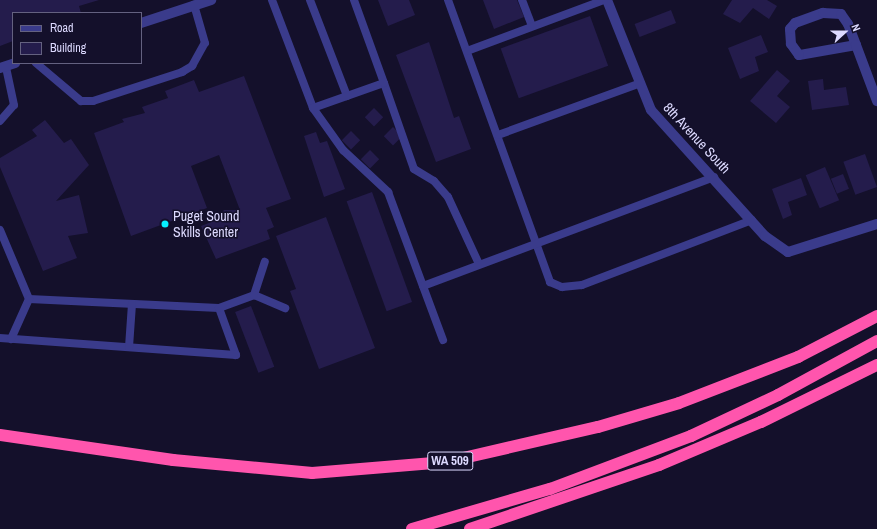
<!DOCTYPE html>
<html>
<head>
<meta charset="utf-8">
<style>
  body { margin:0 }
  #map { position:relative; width:877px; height:529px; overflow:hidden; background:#14102b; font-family:"Archivo Narrow",sans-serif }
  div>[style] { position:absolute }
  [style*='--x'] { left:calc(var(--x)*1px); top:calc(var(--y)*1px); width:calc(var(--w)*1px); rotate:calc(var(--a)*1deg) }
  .building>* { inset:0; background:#241c4c; transform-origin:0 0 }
  .service>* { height:8px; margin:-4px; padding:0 4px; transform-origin:4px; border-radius:4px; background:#3a3b8b }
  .minor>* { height:10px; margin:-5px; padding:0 5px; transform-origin:5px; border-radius:5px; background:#3a3b8b }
  .motorway>* { height:12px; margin:-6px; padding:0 6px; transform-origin:6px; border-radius:6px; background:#ff55ad }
  .dots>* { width:11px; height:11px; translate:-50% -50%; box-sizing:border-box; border:2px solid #14102b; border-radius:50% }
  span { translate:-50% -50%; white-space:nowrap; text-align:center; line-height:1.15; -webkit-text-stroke:3px #14102b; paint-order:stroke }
  .shield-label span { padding:1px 3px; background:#14102b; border:1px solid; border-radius:3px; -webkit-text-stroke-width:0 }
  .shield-label { font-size:13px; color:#dddaff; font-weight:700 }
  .street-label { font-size:14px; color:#dddaff }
  .poi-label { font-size:14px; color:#dddaff }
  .left { translate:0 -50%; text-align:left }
  .legend { position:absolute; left:12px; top:12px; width:130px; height:52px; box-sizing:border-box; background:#14102b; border:1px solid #646180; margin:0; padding:5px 7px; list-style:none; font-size:12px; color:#dddaff }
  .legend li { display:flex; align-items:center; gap:8px; height:20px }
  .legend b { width:20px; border:1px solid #646180 }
  .north { position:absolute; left:825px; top:12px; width:40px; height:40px; -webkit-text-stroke:3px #14102b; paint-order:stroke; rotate:69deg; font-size:11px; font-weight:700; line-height:16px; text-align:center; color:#dddaff }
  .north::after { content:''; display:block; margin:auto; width:14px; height:18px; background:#dddaff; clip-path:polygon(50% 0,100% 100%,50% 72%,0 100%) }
</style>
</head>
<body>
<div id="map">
  <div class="building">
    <div style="clip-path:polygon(0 0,99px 0,79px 6px,81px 13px,13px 13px,13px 41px,0 46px)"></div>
    <div style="clip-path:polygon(378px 0,409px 0,415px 15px,388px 26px)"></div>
    <div style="clip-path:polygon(483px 0,517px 0,524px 17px,494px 29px)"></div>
    <div style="clip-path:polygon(732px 0,767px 0,777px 6px,769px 19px,753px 8px,740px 23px,723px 14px)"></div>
    <div style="left:671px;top:10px;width:14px;height:39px;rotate:69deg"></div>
    <div style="left:590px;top:16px;width:53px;height:95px;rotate:70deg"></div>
    <div style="clip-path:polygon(761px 35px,768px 52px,755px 57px,759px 71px,740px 79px,728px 48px)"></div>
    <div style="clip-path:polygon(429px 42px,454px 118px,459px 116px,471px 149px,436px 162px,396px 55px)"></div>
    <div style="clip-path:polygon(777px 70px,790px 81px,777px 96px,790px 107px,776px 123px,750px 101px)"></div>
    <div style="clip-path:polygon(244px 76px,291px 199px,266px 208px,274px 227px,267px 230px,270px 239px,216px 259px,201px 226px,214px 221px,224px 210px,240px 210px,219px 155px,191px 166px,207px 208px,131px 236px,94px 133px,124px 122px,122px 119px,145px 113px,142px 107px,168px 98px,165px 91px,194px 80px,199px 92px)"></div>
    <div style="clip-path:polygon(823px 79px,824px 90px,846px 87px,849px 105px,812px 110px,808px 81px)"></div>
    <div style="left:374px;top:108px;width:13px;height:13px;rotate:45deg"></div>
    <div style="clip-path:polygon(45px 120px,64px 143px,71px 139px,89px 165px,56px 201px,79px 195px,88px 233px,68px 236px,77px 258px,43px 271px,0 167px,0 158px,37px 136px,32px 130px)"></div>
    <div style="left:393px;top:127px;width:13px;height:13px;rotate:45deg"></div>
    <div style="left:351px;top:131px;width:13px;height:13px;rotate:45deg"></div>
    <div style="clip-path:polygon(316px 132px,320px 143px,327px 141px,345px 189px,324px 197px,304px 136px)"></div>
    <div style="left:370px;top:150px;width:13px;height:13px;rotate:45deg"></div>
    <div style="left:865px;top:154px;width:35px;height:23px;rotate:70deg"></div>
    <div style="left:825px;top:167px;width:36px;height:21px;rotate:67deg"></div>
    <div style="left:843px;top:174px;width:16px;height:13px;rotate:68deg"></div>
    <div style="clip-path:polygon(801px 178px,807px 195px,788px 202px,792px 215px,783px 219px,772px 189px)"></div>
    <div style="left:372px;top:192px;width:117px;height:27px;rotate:70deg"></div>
    <div style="clip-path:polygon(326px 217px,375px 348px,319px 369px,290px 291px,296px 289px,276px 236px)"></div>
    <div style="left:251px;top:306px;width:65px;height:17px;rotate:69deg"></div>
  </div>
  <div class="service">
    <div style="--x:272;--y:0;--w:116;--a:69.2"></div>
    <div style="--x:313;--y:108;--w:52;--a:54.5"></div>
    <div style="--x:343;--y:150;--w:62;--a:43"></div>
    <div style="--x:388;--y:192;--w:158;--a:69.6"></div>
    <div style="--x:310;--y:0;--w:103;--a:68.9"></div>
    <div style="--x:448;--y:0;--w:300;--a:70.1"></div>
    <div style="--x:550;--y:282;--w:13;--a:23"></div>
    <div style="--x:562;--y:287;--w:20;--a:-6"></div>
    <div style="--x:582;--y:285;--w:182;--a:-20.9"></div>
    <div style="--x:522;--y:0;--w:28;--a:69"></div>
    <div style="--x:467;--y:51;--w:146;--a:-20.4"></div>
    <div style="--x:36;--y:63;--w:59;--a:40.2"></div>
    <div style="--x:81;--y:101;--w:12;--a:0"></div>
    <div style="--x:93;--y:101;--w:94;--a:-18"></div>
    <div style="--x:182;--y:72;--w:12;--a:-31"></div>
    <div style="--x:192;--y:66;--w:26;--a:-61"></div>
    <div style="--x:205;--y:43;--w:40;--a:-106"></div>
    <div style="--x:384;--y:83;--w:91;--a:70.8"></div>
    <div style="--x:414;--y:169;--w:23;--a:31"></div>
    <div style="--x:434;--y:181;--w:21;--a:49"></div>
    <div style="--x:448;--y:197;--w:74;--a:65.2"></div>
    <div style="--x:313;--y:108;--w:75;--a:-19.4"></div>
    <div style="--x:384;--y:83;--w:88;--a:-109.9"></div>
    <div style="--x:0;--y:121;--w:21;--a:-49"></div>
    <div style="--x:14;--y:105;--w:40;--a:-102"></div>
    <div style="--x:498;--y:135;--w:152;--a:-20"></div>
    <div style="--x:0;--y:230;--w:75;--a:67.2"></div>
    <div style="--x:29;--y:299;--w:190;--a:2.7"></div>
    <div style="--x:219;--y:308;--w:50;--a:70.1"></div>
    <div style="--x:236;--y:355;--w:237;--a:-175.9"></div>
    <div style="--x:423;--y:286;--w:311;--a:-20.5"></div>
    <div style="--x:254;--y:295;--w:35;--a:-72"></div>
    <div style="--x:219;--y:308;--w:37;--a:-20"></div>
    <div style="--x:254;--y:295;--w:34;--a:23"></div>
    <div style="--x:11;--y:339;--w:44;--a:-65.8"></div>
    <div style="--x:129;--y:347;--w:43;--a:-86"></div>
  </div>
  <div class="minor">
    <div style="--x:607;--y:0;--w:118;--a:68.2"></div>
    <div style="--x:651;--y:110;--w:170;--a:47.9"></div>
    <div style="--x:765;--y:236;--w:28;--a:35"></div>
    <div style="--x:788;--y:252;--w:93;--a:-17.5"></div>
    <div style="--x:141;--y:23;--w:74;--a:-18.2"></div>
    <div style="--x:856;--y:45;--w:58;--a:170"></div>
    <div style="--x:799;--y:55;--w:14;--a:-126"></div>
    <div style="--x:791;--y:44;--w:15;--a:-94"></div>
    <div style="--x:790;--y:29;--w:8;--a:-50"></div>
    <div style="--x:795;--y:23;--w:30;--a:-20"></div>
    <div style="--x:823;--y:13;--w:18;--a:3"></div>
    <div style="--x:841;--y:14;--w:12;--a:55"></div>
    <div style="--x:848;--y:24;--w:22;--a:69"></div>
    <div style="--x:856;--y:45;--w:60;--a:69.4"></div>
    <div style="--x:0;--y:68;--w:16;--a:-18"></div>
  </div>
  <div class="motorway">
    <div style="--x:0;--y:435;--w:175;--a:8.2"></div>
    <div style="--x:173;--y:460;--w:140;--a:5.3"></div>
    <div style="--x:312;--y:473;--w:134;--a:-4.7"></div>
    <div style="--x:446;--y:462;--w:156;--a:-13"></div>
    <div style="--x:598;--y:427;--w:84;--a:-16.5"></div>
    <div style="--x:679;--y:403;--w:128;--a:-21.1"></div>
    <div style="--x:798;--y:357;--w:89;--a:-27.4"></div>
    <div style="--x:412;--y:529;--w:144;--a:-16.2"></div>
    <div style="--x:550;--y:489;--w:151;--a:-20.6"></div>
    <div style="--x:691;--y:436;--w:96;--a:-25.2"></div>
    <div style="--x:778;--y:395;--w:113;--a:-28.6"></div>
    <div style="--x:470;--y:529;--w:200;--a:-18.7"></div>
    <div style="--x:659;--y:465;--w:111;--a:-22.9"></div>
    <div style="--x:761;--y:422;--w:129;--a:-26.2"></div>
  </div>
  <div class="dots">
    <div style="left:165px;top:224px;background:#06f0ff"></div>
  </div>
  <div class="shield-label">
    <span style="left:450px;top:461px">WA 509</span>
  </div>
  <div class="street-label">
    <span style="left:697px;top:138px;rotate:47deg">8th Avenue South</span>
  </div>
  <div class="poi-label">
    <span class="left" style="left:173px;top:224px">Puget Sound<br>Skills Center</span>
  </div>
  <ul class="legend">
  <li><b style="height:5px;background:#3a3b8b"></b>Road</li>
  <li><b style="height:11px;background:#241c4c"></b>Building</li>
  </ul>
  <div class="north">N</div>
</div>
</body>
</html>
